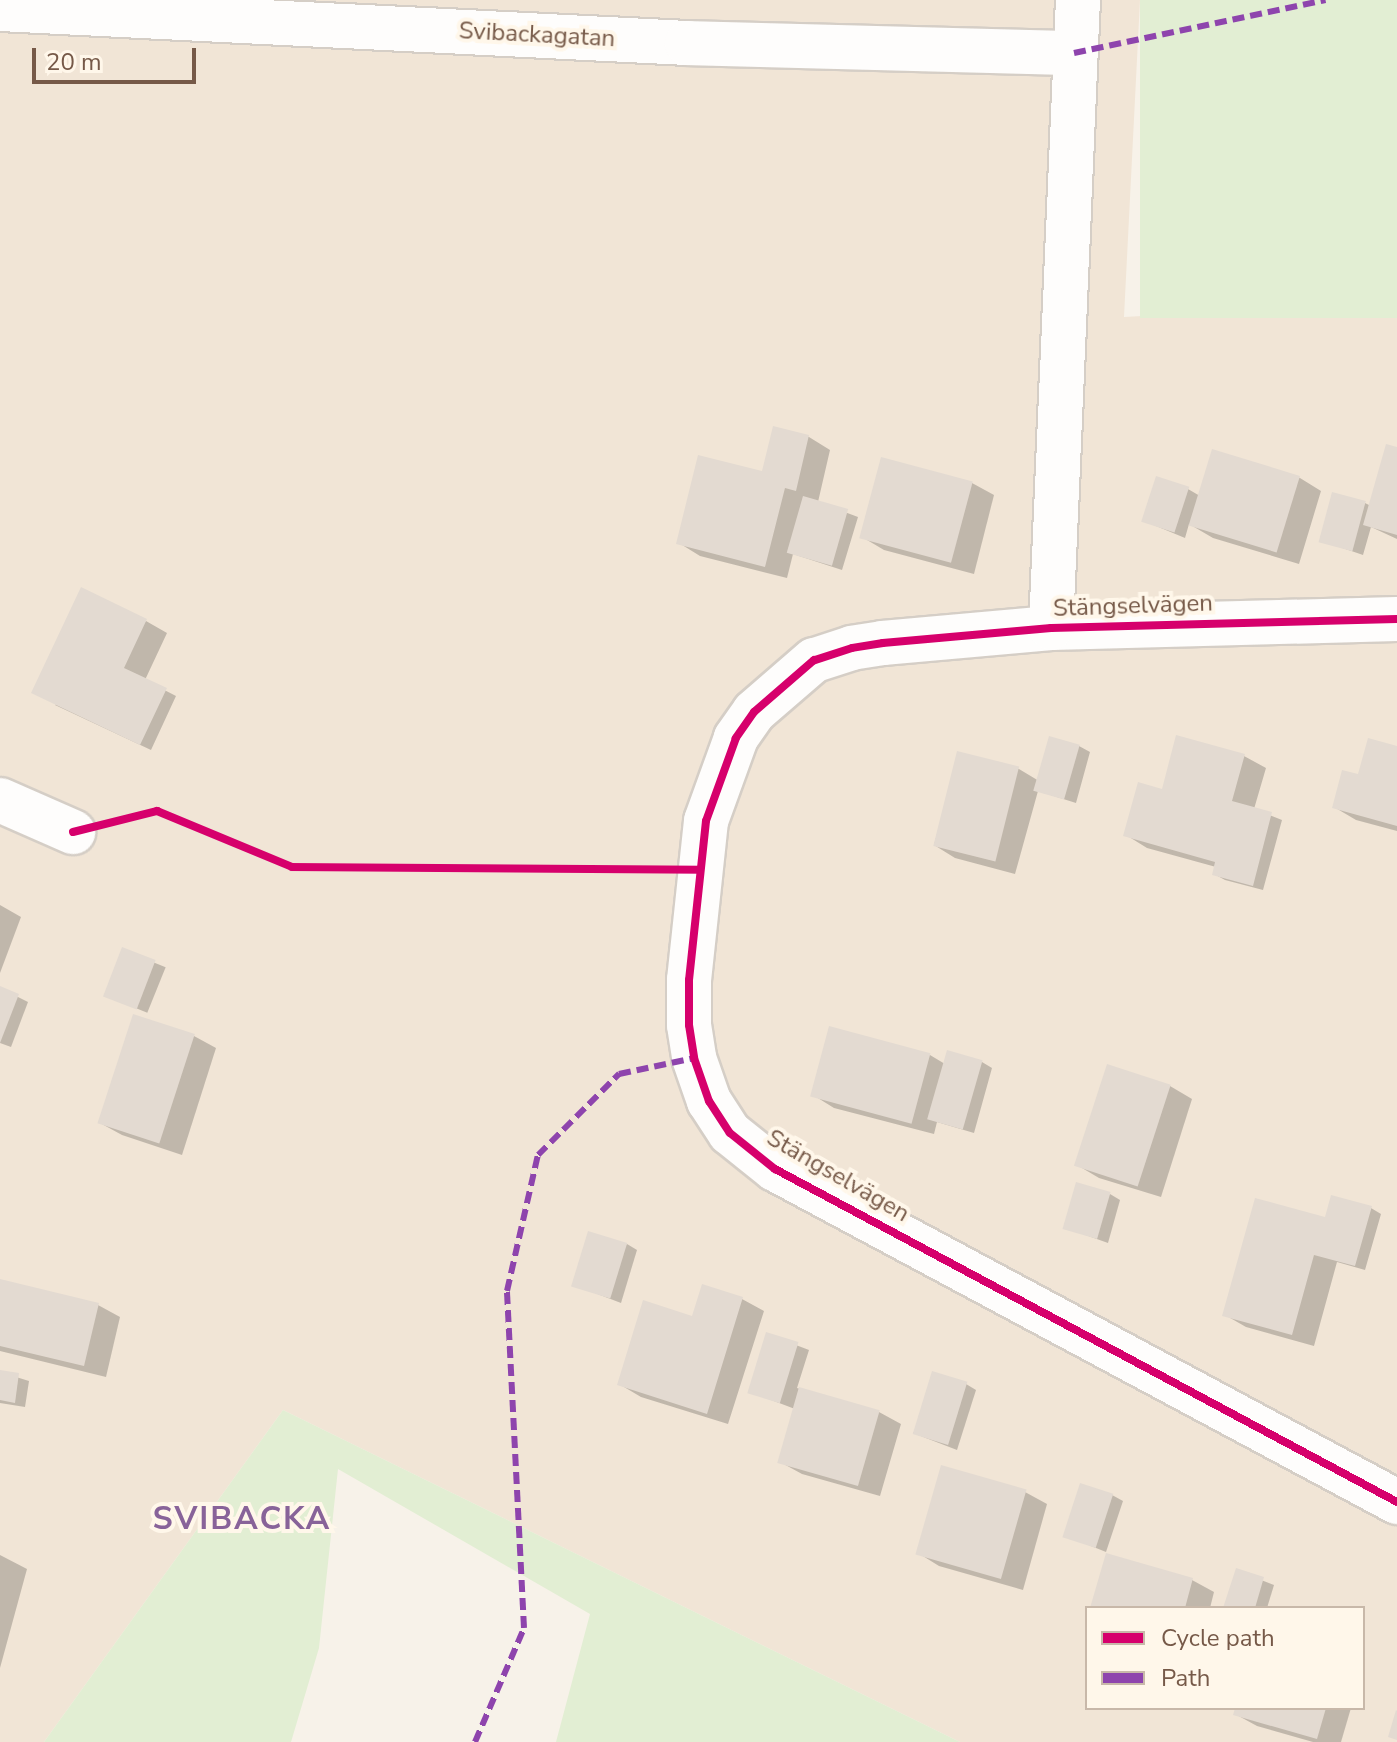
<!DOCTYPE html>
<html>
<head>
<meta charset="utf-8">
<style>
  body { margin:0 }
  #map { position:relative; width:1397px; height:1742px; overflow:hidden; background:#f7f2e9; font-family:"Nunito Sans",sans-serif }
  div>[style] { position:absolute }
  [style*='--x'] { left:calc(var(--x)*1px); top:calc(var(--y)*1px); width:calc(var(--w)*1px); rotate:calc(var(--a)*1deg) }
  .residential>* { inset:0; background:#f1e5d6 }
  .green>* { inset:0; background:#e2eed3; transform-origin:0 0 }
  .shadow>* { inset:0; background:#0003; transform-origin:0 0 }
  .building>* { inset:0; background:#e3dad1; transform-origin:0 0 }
  .roads { filter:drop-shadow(2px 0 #d5cec6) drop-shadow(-2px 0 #d5cec6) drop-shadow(0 2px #d5cec6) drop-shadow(0 -2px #d5cec6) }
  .minor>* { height:44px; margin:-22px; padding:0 22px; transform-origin:22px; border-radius:22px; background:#fefdfc }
  .quiet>* { height:6px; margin-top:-3px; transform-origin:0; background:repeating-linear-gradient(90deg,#8e44ad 0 12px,transparent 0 18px) }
  .cycleway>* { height:8px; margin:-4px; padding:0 4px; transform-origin:4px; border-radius:4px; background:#d6006c }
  span { translate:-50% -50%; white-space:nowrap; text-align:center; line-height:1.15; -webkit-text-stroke:8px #fff7ea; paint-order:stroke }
  .street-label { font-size:24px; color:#765948 }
  .district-label { font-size:32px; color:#886399; font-weight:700; letter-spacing:2px }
  .legend { position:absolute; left:1085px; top:1606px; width:280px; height:104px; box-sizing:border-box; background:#fff7ea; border:2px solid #c8b8a9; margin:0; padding:10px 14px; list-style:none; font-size:24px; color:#765948 }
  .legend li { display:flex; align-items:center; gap:16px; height:40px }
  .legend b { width:40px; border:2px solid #c8b8a9 }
  .scale { position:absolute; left:32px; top:48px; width:164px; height:36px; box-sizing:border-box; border:4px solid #765948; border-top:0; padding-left:10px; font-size:24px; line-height:28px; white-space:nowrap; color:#765948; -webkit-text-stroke:6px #fff7ea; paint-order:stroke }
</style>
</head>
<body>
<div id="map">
  <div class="residential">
    <div style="clip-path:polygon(evenodd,0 0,1140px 0,1124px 317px,1397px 302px,1397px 1742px,960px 1742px,283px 1410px,44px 1742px,0 1742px,0 0,1087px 1608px,1363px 1608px,1363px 1708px,1087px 1708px,1087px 1608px)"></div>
  </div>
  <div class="green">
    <div style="left:1140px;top:0;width:257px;height:318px"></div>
    <div style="clip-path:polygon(283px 1410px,960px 1742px,556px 1742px,590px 1614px,338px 1469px,319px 1648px,291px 1742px,44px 1742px)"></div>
  </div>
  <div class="shadow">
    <div style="clip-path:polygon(775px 428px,809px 437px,830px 450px,818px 502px,858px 517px,842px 570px,793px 554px,787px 578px,700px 556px,679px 543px,763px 473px)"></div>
    <div style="clip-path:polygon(1397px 449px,1397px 539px,1371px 527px,1363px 555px,1322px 541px,1365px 503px,1371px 506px)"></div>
    <div style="clip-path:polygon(1214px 452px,1300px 478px,1321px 491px,1299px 564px,1213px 538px,1189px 524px,1185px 538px,1144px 521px,1188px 489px,1200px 496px)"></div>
    <div style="clip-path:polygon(972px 483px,994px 495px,974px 574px,884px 550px,862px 537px)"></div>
    <div style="clip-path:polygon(146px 621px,167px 633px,145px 680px,176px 696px,151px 750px,55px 705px)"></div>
    <div style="clip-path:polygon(1079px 746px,1090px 752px,1076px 803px,1038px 791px,1015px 874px,955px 858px,934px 845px,959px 753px,1019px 769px,1039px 781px)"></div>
    <div style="clip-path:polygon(1397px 748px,1397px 831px,1356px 820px,1334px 807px,1359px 776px)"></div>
    <div style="clip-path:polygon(1244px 756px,1266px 768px,1254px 809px,1282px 820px,1263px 890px,1225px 880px,1214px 874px,1216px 867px,1147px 848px,1126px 835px,1163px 791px)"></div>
    <div style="clip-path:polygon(0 905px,21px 917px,0 973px)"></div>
    <div style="left:123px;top:950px;width:46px;height:49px;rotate:22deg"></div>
    <div style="clip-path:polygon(0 988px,28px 1002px,11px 1047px,0 1043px)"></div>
    <div style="clip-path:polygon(194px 1036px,216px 1048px,182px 1155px,122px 1135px,100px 1123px)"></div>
    <div style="clip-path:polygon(930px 1055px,945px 1064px,982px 1062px,992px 1068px,974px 1133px,937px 1122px,934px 1134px,834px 1108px,813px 1095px)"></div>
    <div style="clip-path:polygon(1170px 1086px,1192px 1099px,1161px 1197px,1099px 1178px,1077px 1165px)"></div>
    <div style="clip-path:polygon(1110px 1194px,1120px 1200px,1108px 1243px,1066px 1228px)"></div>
    <div style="clip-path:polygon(1371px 1208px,1381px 1214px,1365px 1270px,1337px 1262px,1314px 1346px,1246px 1327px,1225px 1315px,1326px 1220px)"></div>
    <div style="clip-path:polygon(627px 1244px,637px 1250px,621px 1303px,574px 1285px)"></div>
    <div style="clip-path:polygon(0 1281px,98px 1305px,120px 1317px,106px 1377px,0 1351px)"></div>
    <div style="clip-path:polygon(704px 1286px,742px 1299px,764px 1311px,728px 1424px,641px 1397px,619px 1384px,694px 1318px)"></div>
    <div style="clip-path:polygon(767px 1334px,809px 1350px,797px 1388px,879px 1412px,901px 1424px,880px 1496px,802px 1474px,780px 1462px,795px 1409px,750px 1392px)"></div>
    <div style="clip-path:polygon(0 1372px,29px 1381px,25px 1407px,0 1403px)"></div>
    <div style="clip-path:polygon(966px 1384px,976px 1390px,957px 1450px,913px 1433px)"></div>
    <div style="clip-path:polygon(1025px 1492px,1047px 1504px,1023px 1590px,939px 1566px,918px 1553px)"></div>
    <div style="clip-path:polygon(1112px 1495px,1123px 1501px,1106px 1552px,1066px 1536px)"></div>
    <div style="clip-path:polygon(0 1555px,27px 1569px,0 1668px)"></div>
    <div style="clip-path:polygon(1238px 1571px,1274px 1585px,1267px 1608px,1225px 1608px)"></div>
    <div style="clip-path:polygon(1192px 1580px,1214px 1592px,1210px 1608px,1092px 1608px)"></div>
    <div style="clip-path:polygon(1237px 1708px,1351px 1708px,1341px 1742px,1313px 1742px,1257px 1726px,1235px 1714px)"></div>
  </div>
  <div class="building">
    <div style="clip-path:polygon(773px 426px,809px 435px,796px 491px,785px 488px,765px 567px,676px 544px,698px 455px,762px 471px)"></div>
    <div style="clip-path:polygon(1386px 444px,1397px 447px,1397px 535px,1363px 525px)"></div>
    <div style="left:1212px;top:449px;width:92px;height:80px;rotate:17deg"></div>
    <div style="left:881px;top:457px;width:95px;height:84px;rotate:15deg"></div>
    <div style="left:1156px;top:476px;width:35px;height:48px;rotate:18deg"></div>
    <div style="left:1332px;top:492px;width:35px;height:52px;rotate:15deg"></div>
    <div style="left:803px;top:496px;width:47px;height:59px;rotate:16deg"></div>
    <div style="clip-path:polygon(81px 587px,147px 619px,124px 668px,167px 688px,140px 745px,31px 693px)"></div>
    <div style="clip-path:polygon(1176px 735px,1245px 754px,1232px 801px,1272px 812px,1253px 886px,1212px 875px,1215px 862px,1123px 836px,1138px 782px,1162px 789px)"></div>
    <div style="left:1049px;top:736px;width:32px;height:57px;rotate:16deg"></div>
    <div style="clip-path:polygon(1368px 738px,1397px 746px,1397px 826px,1332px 808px,1342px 770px,1358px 774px)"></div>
    <div style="left:957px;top:751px;width:64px;height:98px;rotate:14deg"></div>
    <div style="left:122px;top:947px;width:36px;height:53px;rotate:21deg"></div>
    <div style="clip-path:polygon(0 986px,19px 994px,0 1043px)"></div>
    <div style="left:133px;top:1014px;width:65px;height:115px;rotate:18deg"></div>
    <div style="left:829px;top:1026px;width:105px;height:73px;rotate:15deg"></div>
    <div style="left:947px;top:1050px;width:37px;height:72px;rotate:16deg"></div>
    <div style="left:1107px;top:1064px;width:67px;height:107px;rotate:18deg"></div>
    <div style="left:1076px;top:1182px;width:36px;height:49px;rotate:16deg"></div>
    <div style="clip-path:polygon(1331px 1195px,1372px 1206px,1355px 1266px,1314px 1255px,1292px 1335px,1222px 1316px,1255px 1198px,1325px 1217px)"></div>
    <div style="left:588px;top:1231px;width:41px;height:58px;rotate:17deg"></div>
    <div style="clip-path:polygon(0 1279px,99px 1303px,84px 1366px,0 1346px)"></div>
    <div style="clip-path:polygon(702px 1284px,743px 1297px,707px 1414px,617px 1385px,643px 1300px,692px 1316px)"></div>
    <div style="left:766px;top:1332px;width:34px;height:64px;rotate:17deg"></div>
    <div style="clip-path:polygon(0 1370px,19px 1373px,15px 1403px,0 1400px)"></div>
    <div style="left:932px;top:1371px;width:37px;height:66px;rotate:17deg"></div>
    <div style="left:799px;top:1387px;width:84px;height:79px;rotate:16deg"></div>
    <div style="left:941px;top:1465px;width:89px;height:93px;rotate:16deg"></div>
    <div style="left:1080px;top:1483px;width:35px;height:57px;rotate:18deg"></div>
    <div style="clip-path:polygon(1106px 1553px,1193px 1578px,1185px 1608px,1090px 1608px)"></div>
    <div style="clip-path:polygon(1236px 1568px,1264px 1577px,1255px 1608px,1223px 1608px)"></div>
    <div style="clip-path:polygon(1235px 1708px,1326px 1708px,1317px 1739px,1233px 1715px)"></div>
    <div style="clip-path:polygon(1396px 1710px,1397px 1711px,1397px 1740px,1388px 1737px)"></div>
  </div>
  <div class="roads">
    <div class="minor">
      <div style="--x:0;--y:9;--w:688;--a:2.83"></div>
      <div style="--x:687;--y:43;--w:387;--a:1.5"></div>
      <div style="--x:1397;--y:619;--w:346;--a:178.5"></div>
      <div style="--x:1051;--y:628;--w:169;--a:174.9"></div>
      <div style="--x:883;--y:643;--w:31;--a:171"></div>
      <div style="--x:852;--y:648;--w:40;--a:162"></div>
      <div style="--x:814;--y:660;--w:79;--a:139.1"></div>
      <div style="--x:754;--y:712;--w:32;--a:125"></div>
      <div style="--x:736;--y:738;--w:88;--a:109.9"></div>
      <div style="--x:706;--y:821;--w:160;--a:96.1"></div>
      <div style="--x:689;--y:980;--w:45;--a:90"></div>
      <div style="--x:689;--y:1025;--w:33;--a:81"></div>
      <div style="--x:694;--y:1058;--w:46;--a:70.8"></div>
      <div style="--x:709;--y:1101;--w:38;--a:57"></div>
      <div style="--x:730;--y:1133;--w:58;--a:38.7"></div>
      <div style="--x:775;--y:1169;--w:706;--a:28.16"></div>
      <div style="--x:1051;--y:628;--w:629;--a:-87.54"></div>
      <div style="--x:0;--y:800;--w:80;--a:23.7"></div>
    </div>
  </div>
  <div class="quiet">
    <div style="--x:1074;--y:53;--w:257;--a:-11.9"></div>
    <div style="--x:475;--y:1742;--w:124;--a:-66.7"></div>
    <div style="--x:524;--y:1628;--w:337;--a:-92.9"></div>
    <div style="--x:507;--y:1291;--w:139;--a:-77.2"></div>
    <div style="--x:538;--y:1155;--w:115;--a:-45"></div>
    <div style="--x:619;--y:1074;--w:77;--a:-12"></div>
  </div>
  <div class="cycleway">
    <div style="--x:1397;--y:619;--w:346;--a:178.5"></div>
    <div style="--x:1051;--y:628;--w:169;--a:174.9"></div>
    <div style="--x:883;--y:643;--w:31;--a:171"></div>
    <div style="--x:852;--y:648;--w:40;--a:162"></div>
    <div style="--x:814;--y:660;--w:79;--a:139.1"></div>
    <div style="--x:754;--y:712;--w:32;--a:125"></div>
    <div style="--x:736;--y:738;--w:88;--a:109.9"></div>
    <div style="--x:706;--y:821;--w:160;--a:96.1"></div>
    <div style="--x:689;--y:980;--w:45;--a:90"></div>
    <div style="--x:689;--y:1025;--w:33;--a:81"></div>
    <div style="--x:694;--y:1058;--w:46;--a:70.8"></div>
    <div style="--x:709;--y:1101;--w:38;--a:57"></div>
    <div style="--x:730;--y:1133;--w:58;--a:38.7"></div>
    <div style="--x:775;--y:1169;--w:706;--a:28.16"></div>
    <div style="--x:73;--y:832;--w:87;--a:-14"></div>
    <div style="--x:157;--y:811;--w:146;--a:22.5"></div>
    <div style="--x:292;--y:867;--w:407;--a:0.4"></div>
  </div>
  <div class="street-label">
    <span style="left:537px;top:35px;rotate:3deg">Svibackagatan</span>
    <span style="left:1133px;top:606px;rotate:-2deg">Stängselvägen</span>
    <span style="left:838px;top:1176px;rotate:30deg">Stängselvägen</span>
  </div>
  <div class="district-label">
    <span style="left:242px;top:1519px">SVIBACKA</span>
  </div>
  <ul class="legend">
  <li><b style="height:10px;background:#d6006c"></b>Cycle path</li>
  <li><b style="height:10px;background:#8e44ad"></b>Path</li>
  </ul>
  <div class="scale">20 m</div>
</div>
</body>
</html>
